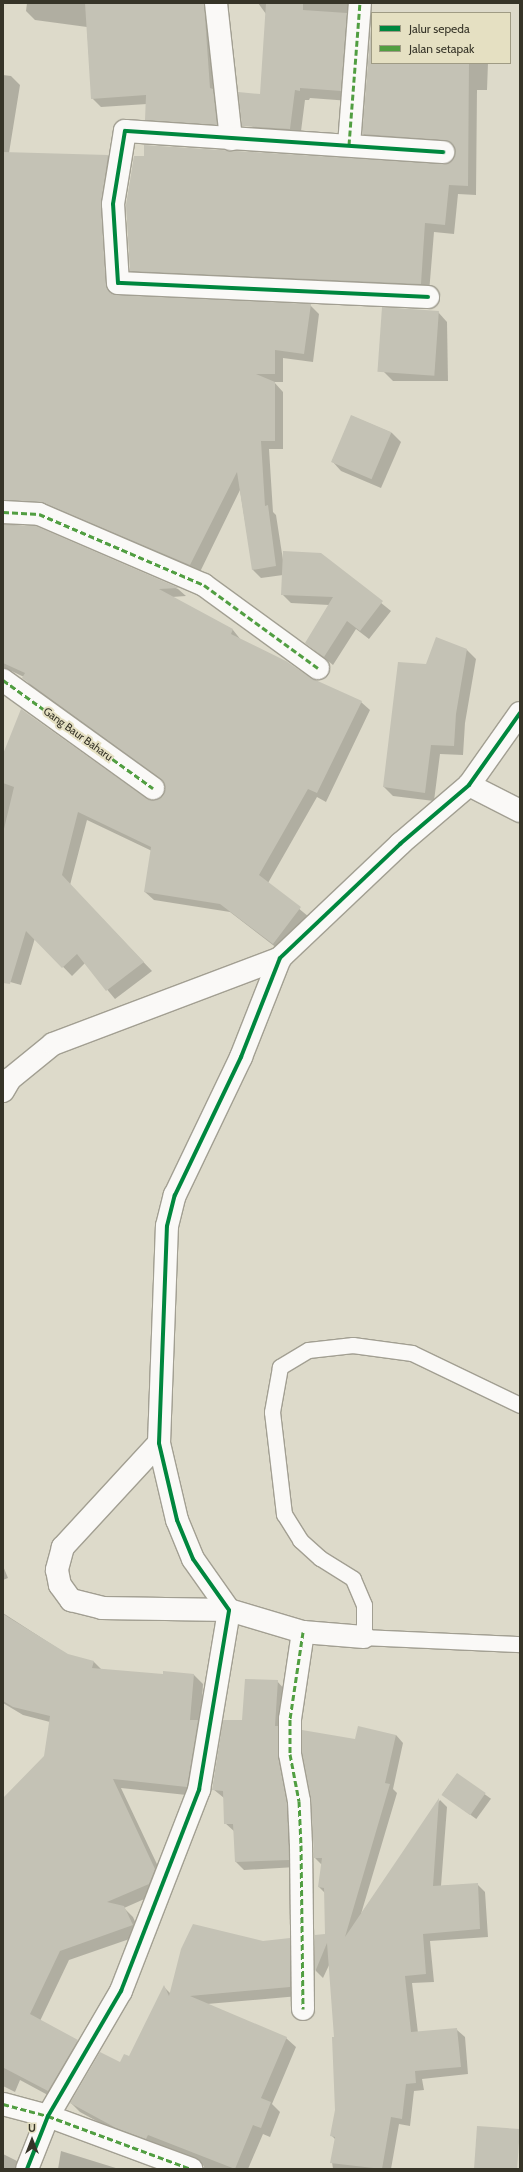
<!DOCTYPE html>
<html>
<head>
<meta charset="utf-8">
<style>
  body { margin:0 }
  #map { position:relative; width:523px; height:2172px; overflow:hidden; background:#dddaca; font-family:Cabin,sans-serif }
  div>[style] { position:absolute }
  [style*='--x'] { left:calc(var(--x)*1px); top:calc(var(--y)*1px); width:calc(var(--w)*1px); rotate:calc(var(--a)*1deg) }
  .shadow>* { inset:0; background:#0003; transform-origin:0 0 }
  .building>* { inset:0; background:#c4c2b5; transform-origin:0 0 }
  .roads { filter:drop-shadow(1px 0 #a29f92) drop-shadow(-1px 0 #a29f92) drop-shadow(0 1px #a29f92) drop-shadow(0 -1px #a29f92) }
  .service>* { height:15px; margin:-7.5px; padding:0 7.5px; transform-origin:7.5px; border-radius:7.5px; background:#faf9f7 }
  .minor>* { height:22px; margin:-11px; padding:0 11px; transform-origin:11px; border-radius:11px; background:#faf9f7 }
  .quiet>* { height:3px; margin-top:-1.5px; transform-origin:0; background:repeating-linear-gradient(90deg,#519e41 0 6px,transparent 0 9px) }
  .cycleway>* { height:4px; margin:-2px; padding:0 2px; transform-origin:2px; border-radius:2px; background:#00873e }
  span { translate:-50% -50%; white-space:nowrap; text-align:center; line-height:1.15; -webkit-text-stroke:4px #e5e0c2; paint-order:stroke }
  .street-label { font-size:11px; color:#363428 }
  .frame { position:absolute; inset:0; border:4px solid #363428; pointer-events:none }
  .legend { position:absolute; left:371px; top:12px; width:140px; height:52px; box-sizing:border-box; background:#e5e0c2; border:1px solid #9f9b84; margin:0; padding:5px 7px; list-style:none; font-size:12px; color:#363428 }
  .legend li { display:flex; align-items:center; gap:8px; height:20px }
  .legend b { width:20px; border:1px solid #9f9b84 }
  .north { position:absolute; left:12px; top:2120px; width:40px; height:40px; -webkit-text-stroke:3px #e5e0c2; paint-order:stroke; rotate:0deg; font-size:11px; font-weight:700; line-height:16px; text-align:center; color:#363428 }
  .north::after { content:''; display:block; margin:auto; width:14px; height:18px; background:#363428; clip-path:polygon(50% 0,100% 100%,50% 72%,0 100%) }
</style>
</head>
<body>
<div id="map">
  <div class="shadow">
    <div style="clip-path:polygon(27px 3px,211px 3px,221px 133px,155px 128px,146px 119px,147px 104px,101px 107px,92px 98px,87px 27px,35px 20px,26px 11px)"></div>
    <div style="clip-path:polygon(258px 3px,363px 3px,350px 101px,310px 98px,309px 100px,305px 100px,300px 139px,262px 137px,252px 126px,261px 96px,266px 14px)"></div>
    <div style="clip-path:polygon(372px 23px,372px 63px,488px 63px,487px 90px,477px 90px,476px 195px,458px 194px,454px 234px,434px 232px,429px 293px,140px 280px,131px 271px,251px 153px,449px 164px,457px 153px,454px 148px,372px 143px,363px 134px)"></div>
    <div style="clip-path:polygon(3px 75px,11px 76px,20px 85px,9px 153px,108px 156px,117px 165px,109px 214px,116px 296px,310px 305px,319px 314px,313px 362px,283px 358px,283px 382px,274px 382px,283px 392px,283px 449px,269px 449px,273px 512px,276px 515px,283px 560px,321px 554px,391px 611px,369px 639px,356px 629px,333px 665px,306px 643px,329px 605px,291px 603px,282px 594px,283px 575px,261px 578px,253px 570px,240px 490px,199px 574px,3px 513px)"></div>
    <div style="clip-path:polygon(383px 308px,438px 312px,447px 322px,448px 381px,393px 381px,384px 372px)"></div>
    <div style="clip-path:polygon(352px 416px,392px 433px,401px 442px,381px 488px,341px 471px,332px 461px)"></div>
    <div style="clip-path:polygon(3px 524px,36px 527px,178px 589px,186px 596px,172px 597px,233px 630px,241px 640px,310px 679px,361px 702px,370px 710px,326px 802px,317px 797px,268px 883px,309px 917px,282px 952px,230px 912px,154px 900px,145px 892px,152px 851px,87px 820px,70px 885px,152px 971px,115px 999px,85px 963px,72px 976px,35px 938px,21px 985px,3px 980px,3px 757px,145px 799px,158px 801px,164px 795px,166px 783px,32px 687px,24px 677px,3px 667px)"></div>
    <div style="clip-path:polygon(467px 650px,476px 659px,465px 723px,463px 755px,440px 754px,434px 801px,393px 796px,384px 787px,427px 665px)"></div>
    <div style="clip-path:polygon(3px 1566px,8px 1578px,3px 1580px)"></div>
    <div style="clip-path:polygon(3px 1613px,68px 1655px,94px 1662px,102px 1670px,164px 1675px,194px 1675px,203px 1684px,196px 1796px,121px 1788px,164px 1879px,158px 1893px,124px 1908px,133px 1917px,141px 1935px,69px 1960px,40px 2021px,77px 2041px,86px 2050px,57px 2100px,20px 2080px,15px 2092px,3px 2086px,3px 1801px,45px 1757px,50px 1722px,23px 1715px,3px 1703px)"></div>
    <div style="clip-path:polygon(277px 1681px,285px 1690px,296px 1867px,244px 1870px,236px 1862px,235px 1832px,225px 1823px,224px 1798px,213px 1789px,243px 1721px)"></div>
    <div style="clip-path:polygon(396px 1735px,403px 1743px,393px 1789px,397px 1793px,361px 1914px,440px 1800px,447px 1807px,441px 1886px,477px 1884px,485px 1892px,488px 1937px,430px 1941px,434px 1982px,412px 1983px,418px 2033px,457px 2030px,465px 2037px,468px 2074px,422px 2079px,424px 2090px,414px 2091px,410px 2126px,399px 2124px,391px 2169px,333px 2169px,332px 2162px,336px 2140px,331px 2135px,336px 2110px,335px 2038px,330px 1963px,323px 1978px,316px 1971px,316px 1936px,326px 1935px,325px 1893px,319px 1887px,322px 1865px,315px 1858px,356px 1741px)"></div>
    <div style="left:457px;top:1774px;width:42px;height:25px;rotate:36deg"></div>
    <div style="clip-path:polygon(289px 1939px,299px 1949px,299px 1996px,207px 2004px,286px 2038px,296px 2047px,272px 2104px,280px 2112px,270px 2137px,263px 2134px,248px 2169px,204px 2169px,204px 2166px,126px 2137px,80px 2112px,71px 2103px,130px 2058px,164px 1987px,171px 1994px,263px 1942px)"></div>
    <div style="clip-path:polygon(61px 2151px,119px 2169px,58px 2169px)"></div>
    <div style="clip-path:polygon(3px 2154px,17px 2161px,25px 2169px,3px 2169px)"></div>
  </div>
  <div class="building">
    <div style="clip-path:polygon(85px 3px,204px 3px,210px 88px,213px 89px,217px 125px,145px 120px,146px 95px,91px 99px)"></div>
    <div style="clip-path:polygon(266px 3px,303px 3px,303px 10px,347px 13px,341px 91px,300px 88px,300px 91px,295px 90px,290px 129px,242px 126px,238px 92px,260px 94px)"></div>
    <div style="clip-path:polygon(372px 15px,372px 63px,469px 63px,468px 186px,449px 185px,445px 225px,425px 223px,421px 284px,130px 271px,126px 205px,134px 156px,144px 156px,144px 145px,442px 164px,453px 159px,454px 147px,444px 140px,362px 134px)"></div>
    <div style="clip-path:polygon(3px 152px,108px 155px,101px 205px,106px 284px,112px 294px,311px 304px,304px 354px,275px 350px,275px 374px,256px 374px,275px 382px,275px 441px,261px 441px,265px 506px,268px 505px,276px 566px,252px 570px,237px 472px,190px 565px,44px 503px,3px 500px)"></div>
    <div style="left:382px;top:307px;width:57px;height:65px;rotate:4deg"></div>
    <div style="left:351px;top:415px;width:44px;height:51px;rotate:23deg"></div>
    <div style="clip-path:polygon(3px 525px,36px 526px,179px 588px,159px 589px,233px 629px,231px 634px,286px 661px,311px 678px,362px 701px,317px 793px,308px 789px,259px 875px,301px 907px,273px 944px,220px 904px,144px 892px,151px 847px,78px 812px,62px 875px,144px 962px,106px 991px,77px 954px,62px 968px,26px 931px,10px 984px,3px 983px,3px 833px,14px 787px,3px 783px,3px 754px,21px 709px,146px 798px,158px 799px,165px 789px,160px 778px,22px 678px,25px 673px,3px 663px)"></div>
    <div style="clip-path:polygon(283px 551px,321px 553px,383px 601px,360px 631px,347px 621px,324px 657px,305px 643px,333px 597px,281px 595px)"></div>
    <div style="clip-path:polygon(436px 637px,467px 649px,456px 714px,454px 746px,431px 745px,425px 793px,383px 787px,398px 662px,426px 664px)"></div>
    <div style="clip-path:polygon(3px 1614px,68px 1654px,94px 1661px,92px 1668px,163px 1674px,163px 1671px,194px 1674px,190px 1720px,198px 1720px,187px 1787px,113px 1779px,155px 1869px,149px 1884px,107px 1902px,124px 1906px,133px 1925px,60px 1951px,30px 2014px,78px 2040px,48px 2091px,4px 2068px,3px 2070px,3px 1798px,44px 1756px,50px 1716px,13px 1707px,3px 1701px)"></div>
    <div style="clip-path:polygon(245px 1679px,278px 1680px,275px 1726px,278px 1726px,278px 1756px,287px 1802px,289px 1860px,235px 1862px,233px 1824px,224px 1824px,223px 1791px,212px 1790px,223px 1720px,242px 1720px)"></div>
    <div style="clip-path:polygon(358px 1726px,396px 1735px,385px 1783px,390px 1784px,345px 1937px,439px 1798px,433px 1886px,478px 1883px,480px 1929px,423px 1934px,426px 1974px,405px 1976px,411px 2032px,457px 2028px,461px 2067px,415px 2071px,416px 2083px,406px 2084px,402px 2119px,391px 2117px,382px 2169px,330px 2163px,335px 2137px,330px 2136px,335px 2110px,332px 2037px,334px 2037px,327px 1943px,315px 1972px,315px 1935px,325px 1934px,324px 1888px,318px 1887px,322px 1858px,314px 1858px,311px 1800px,302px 1753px,302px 1730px,355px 1739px)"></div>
    <div style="left:457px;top:1773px;width:35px;height:27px;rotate:35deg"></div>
    <div style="clip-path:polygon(193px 1924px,263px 1941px,290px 1938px,290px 1987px,190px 1996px,287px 2037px,261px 2098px,271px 2102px,261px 2128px,253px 2125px,235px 2169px,148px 2135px,146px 2139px,116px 2128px,70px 2103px,100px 2052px,120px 2062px,124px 2054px,129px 2056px,164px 1985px,169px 1996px,181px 1949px)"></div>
    <div style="left:477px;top:2126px;width:43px;height:43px;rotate:4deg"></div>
  </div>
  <div class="roads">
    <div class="service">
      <div style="--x:520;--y:1405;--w:120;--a:-154.3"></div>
      <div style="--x:412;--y:1353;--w:60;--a:-172.3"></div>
      <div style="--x:353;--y:1345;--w:45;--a:173.7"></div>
      <div style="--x:308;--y:1350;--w:33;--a:149"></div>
      <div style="--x:280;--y:1367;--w:46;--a:100.1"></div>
      <div style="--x:272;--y:1412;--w:103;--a:83.3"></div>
      <div style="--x:284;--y:1514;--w:31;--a:58"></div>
      <div style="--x:300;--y:1540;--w:27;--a:42"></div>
      <div style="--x:320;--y:1558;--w:39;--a:32"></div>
      <div style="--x:353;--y:1579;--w:28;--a:67"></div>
      <div style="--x:364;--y:1605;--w:32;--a:90"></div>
      <div style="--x:364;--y:1637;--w:156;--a:2.6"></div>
    </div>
    <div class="minor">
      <div style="--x:216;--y:3;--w:137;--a:83.7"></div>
      <div style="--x:349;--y:145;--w:142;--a:-85.6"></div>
      <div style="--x:428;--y:297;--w:310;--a:-177.4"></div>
      <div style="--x:118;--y:283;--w:79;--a:-93.6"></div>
      <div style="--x:113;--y:204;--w:74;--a:-80.7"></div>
      <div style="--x:125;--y:131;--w:319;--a:3.8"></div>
      <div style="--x:3;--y:512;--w:36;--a:3"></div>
      <div style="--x:39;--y:514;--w:180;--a:23.3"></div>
      <div style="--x:204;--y:585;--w:141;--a:36.1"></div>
      <div style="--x:3;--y:680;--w:185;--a:35.8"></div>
      <div style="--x:469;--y:785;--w:57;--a:27"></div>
      <div style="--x:3;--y:1091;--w:14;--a:-60"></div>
      <div style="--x:10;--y:1079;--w:55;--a:-39.1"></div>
      <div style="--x:53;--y:1044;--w:243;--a:-20.7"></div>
      <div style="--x:159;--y:1443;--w:142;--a:132.7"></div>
      <div style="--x:63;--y:1547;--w:24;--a:105"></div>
      <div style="--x:57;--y:1570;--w:15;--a:79"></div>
      <div style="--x:60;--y:1585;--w:19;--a:54"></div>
      <div style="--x:71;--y:1600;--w:32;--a:14"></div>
      <div style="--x:102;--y:1608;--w:127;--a:0.9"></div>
      <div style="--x:229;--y:1610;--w:77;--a:16.6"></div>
      <div style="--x:303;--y:1632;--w:61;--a:4.7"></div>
      <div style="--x:303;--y:1632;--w:88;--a:98.5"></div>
      <div style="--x:290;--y:1719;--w:35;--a:90"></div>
      <div style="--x:290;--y:1754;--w:48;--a:79.2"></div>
      <div style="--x:299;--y:1801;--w:44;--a:87.4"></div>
      <div style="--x:301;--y:1845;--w:164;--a:89.3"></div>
      <div style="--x:3;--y:2104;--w:47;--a:14.9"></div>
      <div style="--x:48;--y:2116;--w:153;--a:20.3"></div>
      <div style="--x:27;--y:2169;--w:57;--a:-68.4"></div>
      <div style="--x:48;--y:2116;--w:145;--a:-59.7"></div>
      <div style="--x:121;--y:1991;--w:216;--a:-68.8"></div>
      <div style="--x:199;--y:1790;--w:182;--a:-80.5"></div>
      <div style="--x:229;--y:1610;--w:62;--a:-125.2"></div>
      <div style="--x:193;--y:1559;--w:42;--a:-112.3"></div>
      <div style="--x:177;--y:1520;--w:79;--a:-103.2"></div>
      <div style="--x:159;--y:1443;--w:217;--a:-87.9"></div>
      <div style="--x:167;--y:1226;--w:32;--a:-76"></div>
      <div style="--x:175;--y:1195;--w:153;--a:-64.4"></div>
      <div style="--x:241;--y:1057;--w:106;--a:-68.5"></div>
      <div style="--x:280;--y:958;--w:166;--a:-43.5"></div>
      <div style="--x:400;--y:844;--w:91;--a:-40.5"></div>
      <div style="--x:469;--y:785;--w:88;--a:-54.7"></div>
    </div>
  </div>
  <div class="quiet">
    <div style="--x:349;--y:145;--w:142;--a:-85.6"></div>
    <div style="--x:3;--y:512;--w:36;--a:3"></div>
    <div style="--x:39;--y:514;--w:180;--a:23.3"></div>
    <div style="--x:204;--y:585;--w:141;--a:36.1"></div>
    <div style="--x:3;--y:680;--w:185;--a:35.8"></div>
    <div style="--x:303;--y:1632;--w:88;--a:98.5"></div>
    <div style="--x:290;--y:1719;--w:35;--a:90"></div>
    <div style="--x:290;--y:1754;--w:48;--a:79.2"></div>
    <div style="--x:299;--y:1801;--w:44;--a:87.4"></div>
    <div style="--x:301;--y:1845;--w:164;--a:89.3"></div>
    <div style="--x:3;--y:2104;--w:47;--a:14.9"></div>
    <div style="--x:48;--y:2116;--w:153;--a:20.3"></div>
  </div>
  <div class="cycleway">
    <div style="--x:428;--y:297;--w:310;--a:-177.4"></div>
    <div style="--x:118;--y:283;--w:79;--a:-93.6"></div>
    <div style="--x:113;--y:204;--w:74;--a:-80.7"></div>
    <div style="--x:125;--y:131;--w:319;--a:3.8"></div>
    <div style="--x:27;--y:2169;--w:57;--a:-68.4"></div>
    <div style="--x:48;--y:2116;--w:145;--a:-59.7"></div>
    <div style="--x:121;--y:1991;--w:216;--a:-68.8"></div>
    <div style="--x:199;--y:1790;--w:182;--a:-80.5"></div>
    <div style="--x:229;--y:1610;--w:62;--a:-125.2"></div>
    <div style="--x:193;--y:1559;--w:42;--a:-112.3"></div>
    <div style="--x:177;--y:1520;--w:79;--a:-103.2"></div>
    <div style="--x:159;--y:1443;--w:217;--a:-87.9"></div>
    <div style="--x:167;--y:1226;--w:32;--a:-76"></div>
    <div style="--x:175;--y:1195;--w:153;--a:-64.4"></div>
    <div style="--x:241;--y:1057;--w:106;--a:-68.5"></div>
    <div style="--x:280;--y:958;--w:166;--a:-43.5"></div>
    <div style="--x:400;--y:844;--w:91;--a:-40.5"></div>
    <div style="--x:469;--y:785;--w:88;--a:-54.7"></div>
  </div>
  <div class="street-label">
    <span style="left:78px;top:734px;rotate:36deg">Gang Baur Baharu</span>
  </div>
  <div class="frame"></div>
  <ul class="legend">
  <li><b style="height:5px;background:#00873e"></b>Jalur sepeda</li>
  <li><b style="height:5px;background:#519e41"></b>Jalan setapak</li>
  </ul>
  <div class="north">U</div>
</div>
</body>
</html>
